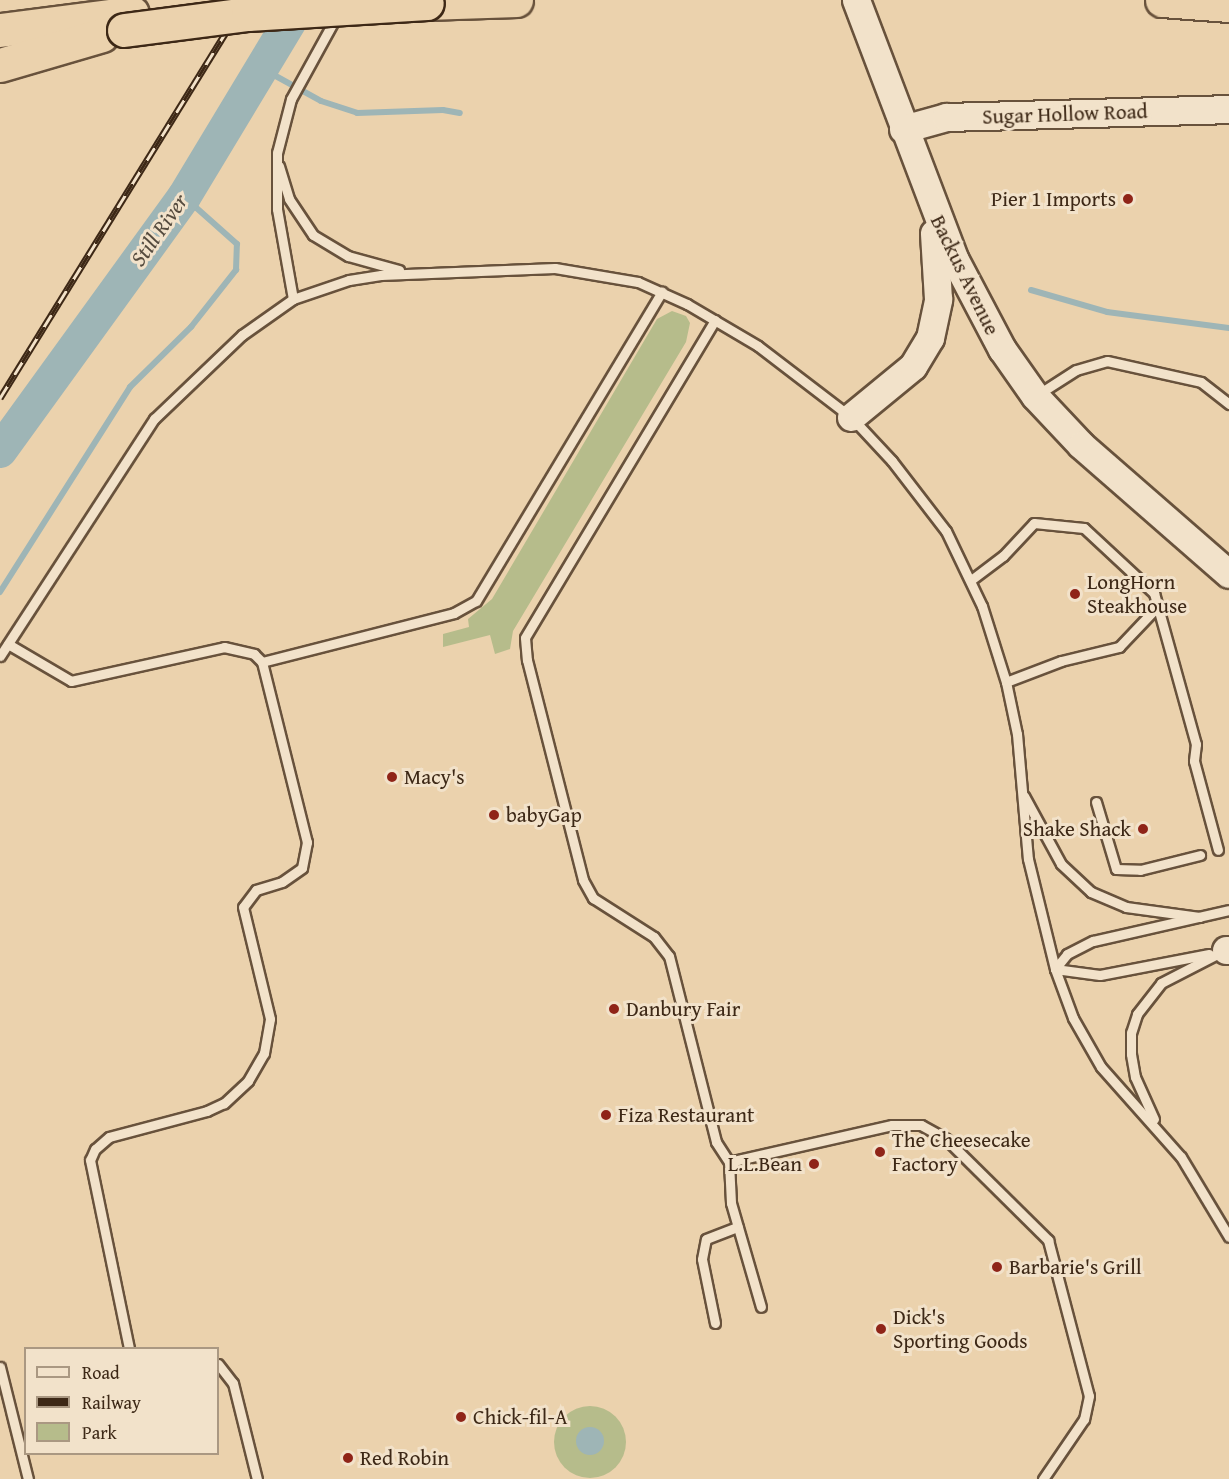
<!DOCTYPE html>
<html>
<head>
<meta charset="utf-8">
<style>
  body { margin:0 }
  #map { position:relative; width:1229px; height:1479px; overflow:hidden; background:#ebd2ad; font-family:"Gentium Book Plus",serif }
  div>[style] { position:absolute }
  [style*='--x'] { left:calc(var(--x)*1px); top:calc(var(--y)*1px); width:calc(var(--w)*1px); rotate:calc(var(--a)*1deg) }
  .green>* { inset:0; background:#b6bc8b }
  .round { border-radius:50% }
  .water>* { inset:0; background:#9eb5b6 }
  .stream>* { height:6px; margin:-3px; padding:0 3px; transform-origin:3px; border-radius:3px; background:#9eb5b6 }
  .river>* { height:34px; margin:-17px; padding:0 17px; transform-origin:17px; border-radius:17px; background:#9eb5b6 }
  .roads { filter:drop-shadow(2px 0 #68523c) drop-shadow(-2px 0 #68523c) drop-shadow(0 2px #68523c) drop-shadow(0 -2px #68523c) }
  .lane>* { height:9px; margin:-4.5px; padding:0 4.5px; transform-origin:4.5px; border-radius:4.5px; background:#f2e2ca }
  .secondary>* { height:27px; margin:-13.5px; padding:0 13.5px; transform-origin:13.5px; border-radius:13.5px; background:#f2e2ca }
  .highway>* { height:33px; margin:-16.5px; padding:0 16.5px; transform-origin:16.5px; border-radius:16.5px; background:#ebd2ad }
  .rail>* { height:7px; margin-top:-3.5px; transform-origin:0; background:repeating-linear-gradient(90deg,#f2e2ca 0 14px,#3d2816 0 28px); box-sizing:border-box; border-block:2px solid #3d2816 }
  .bridges { filter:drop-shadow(2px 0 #3d2816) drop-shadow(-2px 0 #3d2816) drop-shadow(0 2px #3d2816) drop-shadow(0 -2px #3d2816) }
  .highway-bridge>* { height:33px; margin:-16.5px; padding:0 16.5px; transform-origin:16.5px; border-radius:16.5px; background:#ebd2ad }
  .dots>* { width:16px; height:16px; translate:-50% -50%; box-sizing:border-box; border:3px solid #f2e2ca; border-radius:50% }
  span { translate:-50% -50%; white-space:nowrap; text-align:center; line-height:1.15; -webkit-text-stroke:6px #f2e2ca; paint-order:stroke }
  .street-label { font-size:21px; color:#3d2816 }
  .poi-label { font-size:21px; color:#3d2816 }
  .right { translate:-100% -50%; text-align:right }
  .left { translate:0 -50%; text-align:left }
  .water-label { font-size:22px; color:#554b3e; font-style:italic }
  .legend { position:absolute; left:24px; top:1347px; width:195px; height:108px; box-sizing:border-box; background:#f2e2ca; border:2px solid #aa9882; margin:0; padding:8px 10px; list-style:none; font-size:18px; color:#3d2816 }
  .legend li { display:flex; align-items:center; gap:12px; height:30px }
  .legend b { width:30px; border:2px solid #aa9882 }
</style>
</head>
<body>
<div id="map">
  <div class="green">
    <div style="clip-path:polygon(672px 311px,686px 316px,690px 323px,686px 342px,522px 616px,513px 631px,510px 649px,495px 654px,490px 635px,443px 647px,443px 634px,469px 627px,468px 619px,492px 599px,657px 319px)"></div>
    <div class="round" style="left:554px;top:1406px;width:72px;height:72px"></div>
  </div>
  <div class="water">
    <div class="round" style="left:576px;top:1427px;width:28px;height:28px"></div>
  </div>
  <div class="stream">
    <div style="--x:263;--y:69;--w:66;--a:28.9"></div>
    <div style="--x:321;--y:101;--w:38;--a:18"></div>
    <div style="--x:357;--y:113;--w:86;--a:-2"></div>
    <div style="--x:443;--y:110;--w:17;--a:10"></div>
    <div style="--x:1031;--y:290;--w:79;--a:16.1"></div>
    <div style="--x:1107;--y:312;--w:123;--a:7.5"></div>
    <div style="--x:0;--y:592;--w:243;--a:-57.6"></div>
    <div style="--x:130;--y:387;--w:86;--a:-44.5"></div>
    <div style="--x:191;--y:327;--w:73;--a:-51.7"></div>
    <div style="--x:236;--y:270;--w:26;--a:-88"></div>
    <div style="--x:237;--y:244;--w:71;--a:-138.4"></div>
  </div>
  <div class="river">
    <div style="--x:0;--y:451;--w:314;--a:-54.1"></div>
    <div style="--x:184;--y:197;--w:230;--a:-58.9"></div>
  </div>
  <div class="roads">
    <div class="lane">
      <div style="--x:279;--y:166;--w:34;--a:73"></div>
      <div style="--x:289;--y:199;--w:43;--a:56.3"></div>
      <div style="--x:313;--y:235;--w:41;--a:31"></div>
      <div style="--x:348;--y:256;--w:53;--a:15.4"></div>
      <div style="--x:293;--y:299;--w:91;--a:-100.1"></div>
      <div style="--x:277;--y:209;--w:56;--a:-90"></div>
      <div style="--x:277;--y:153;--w:56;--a:-75.5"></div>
      <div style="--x:291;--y:99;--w:94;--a:-61.2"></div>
      <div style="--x:715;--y:320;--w:370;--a:120.9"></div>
      <div style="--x:525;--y:638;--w:22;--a:85"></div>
      <div style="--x:527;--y:660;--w:227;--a:75.7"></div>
      <div style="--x:583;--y:880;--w:21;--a:61"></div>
      <div style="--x:593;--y:898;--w:72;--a:32.6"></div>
      <div style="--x:654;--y:937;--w:24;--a:52"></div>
      <div style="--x:669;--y:956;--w:192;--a:75.8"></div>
      <div style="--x:716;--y:1142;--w:24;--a:57"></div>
      <div style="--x:729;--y:1162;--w:167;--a:-12.8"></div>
      <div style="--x:892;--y:1125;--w:29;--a:0"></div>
      <div style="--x:921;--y:1125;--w:29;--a:29"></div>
      <div style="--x:946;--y:1139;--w:144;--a:44.7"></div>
      <div style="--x:1048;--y:1240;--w:161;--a:75.3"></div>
      <div style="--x:1089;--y:1396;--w:24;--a:102"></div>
      <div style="--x:1084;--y:1419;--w:73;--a:124.3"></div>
      <div style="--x:1037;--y:395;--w:46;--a:-32.7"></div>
      <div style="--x:1076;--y:370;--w:32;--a:-16"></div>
      <div style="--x:1107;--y:361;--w:96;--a:12.6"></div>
      <div style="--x:1201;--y:382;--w:36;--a:38"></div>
      <div style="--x:971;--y:580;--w:40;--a:-37"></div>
      <div style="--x:1003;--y:556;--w:45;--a:-46.8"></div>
      <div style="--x:1034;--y:523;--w:50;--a:5.7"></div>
      <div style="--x:1084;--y:528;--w:96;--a:42.9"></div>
      <div style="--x:1154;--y:593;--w:157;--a:74.5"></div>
      <div style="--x:1196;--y:744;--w:17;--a:97"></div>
      <div style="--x:1194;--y:761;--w:92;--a:74.9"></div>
      <div style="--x:8;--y:644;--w:73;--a:30.4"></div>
      <div style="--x:71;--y:681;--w:157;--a:-12.5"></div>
      <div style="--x:224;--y:647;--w:31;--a:13"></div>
      <div style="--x:254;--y:654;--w:11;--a:45"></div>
      <div style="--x:262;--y:662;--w:186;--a:76"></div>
      <div style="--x:307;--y:842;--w:26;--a:101"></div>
      <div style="--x:302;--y:868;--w:24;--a:145"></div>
      <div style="--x:282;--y:882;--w:27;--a:163"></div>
      <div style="--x:256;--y:890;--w:21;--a:127"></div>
      <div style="--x:243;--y:907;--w:115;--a:76.4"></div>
      <div style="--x:270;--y:1019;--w:35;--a:100"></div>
      <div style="--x:264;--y:1053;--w:32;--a:120"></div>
      <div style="--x:248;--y:1081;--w:33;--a:137"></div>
      <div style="--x:224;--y:1103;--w:19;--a:155"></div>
      <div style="--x:207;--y:1111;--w:101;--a:165.1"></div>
      <div style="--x:109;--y:1137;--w:18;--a:139"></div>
      <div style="--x:95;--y:1149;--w:12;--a:114"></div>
      <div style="--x:90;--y:1160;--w:192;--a:78.3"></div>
      <div style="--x:0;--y:656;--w:283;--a:-57"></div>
      <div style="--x:154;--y:419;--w:122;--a:-43.7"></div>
      <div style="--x:242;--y:335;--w:62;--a:-35.2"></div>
      <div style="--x:293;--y:299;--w:59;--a:-18.7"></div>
      <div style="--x:349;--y:280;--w:32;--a:-9"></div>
      <div style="--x:381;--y:275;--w:174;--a:-2.3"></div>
      <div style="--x:555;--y:268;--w:84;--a:9.6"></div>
      <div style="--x:638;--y:282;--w:54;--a:24.2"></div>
      <div style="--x:687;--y:304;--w:82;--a:30.6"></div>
      <div style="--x:758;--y:346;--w:117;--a:37.4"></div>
      <div style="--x:851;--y:417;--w:60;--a:47"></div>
      <div style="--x:892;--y:461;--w:88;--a:52.4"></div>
      <div style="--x:946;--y:531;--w:83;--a:64.4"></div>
      <div style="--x:982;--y:606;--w:80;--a:72.5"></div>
      <div style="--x:1006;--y:682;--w:53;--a:78.1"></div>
      <div style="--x:1017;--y:734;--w:125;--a:85"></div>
      <div style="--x:1028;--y:859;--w:113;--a:76.2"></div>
      <div style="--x:1055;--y:969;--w:52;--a:69.8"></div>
      <div style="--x:1073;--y:1018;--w:56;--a:60.3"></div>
      <div style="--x:1101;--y:1067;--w:120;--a:48.4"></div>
      <div style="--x:1181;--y:1157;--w:93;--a:59"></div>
      <div style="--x:262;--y:662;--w:198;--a:-14.3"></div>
      <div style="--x:454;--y:613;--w:25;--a:-29"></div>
      <div style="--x:476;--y:601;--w:361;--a:-59"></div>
      <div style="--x:1006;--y:682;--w:59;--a:-20.9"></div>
      <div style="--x:1061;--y:661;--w:60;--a:-13.6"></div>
      <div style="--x:1119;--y:647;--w:55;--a:-46.5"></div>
      <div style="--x:1024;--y:796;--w:77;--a:61.4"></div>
      <div style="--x:1061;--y:864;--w:41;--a:43"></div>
      <div style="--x:1091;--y:892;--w:38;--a:23"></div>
      <div style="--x:1126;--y:907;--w:74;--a:7.8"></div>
      <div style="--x:1096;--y:802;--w:70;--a:73.4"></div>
      <div style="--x:1116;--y:869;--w:24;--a:2"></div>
      <div style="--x:1140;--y:870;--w:62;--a:-14"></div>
      <div style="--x:1055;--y:969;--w:19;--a:-51"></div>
      <div style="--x:1067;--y:954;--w:29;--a:-27"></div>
      <div style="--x:1093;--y:941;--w:139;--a:-12.8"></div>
      <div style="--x:1055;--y:969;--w:45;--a:7.6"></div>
      <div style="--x:1100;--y:975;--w:111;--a:-10.9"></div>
      <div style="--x:1154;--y:1119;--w:46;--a:-114.3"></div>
      <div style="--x:1135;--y:1077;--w:23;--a:-100"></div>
      <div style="--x:1131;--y:1054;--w:21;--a:-90"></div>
      <div style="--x:1131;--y:1033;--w:20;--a:-72"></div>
      <div style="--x:1137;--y:1014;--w:39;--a:-52"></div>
      <div style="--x:1161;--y:983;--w:70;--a:-27.3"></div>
      <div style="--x:729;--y:1162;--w:41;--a:87.2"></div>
      <div style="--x:731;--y:1203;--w:108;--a:73.9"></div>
      <div style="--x:715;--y:1323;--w:65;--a:-101.5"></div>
      <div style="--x:702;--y:1259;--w:20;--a:-79"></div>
      <div style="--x:706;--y:1239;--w:34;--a:-21"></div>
      <div style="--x:218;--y:1364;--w:24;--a:52"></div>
      <div style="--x:233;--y:1383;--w:99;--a:76"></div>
      <div style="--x:0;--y:1367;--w:115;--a:76"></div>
    </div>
    <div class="secondary">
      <div style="--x:856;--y:0;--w:278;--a:69.2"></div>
      <div style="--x:955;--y:260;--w:101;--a:62.2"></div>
      <div style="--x:1002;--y:349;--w:57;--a:54.9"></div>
      <div style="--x:1035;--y:396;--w:67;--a:46.8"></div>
      <div style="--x:1081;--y:445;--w:196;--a:41.1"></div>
      <div style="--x:903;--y:129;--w:45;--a:-15.6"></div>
      <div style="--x:946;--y:117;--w:283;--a:-1.6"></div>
      <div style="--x:851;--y:417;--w:80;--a:-39.4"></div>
      <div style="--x:913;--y:366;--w:33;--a:-59"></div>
      <div style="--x:930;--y:338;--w:40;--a:-78"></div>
      <div style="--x:938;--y:299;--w:66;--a:-93.5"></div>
      <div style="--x:1226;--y:950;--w:3;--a:0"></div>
    </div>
    <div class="highway">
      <div style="--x:1162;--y:0;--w:67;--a:4.3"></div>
      <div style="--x:427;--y:3;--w:89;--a:-1.9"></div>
      <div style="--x:0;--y:30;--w:133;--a:-7.3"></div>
      <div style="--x:0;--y:65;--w:106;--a:-16.4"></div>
    </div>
  </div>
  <div class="rail">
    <div style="--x:0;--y:398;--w:468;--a:-58.3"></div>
  </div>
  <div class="bridges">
    <div class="highway-bridge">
      <div style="--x:124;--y:30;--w:125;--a:-7.4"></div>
      <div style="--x:248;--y:14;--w:179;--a:-3.5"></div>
    </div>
  </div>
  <div class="dots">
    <div style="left:1128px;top:199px;background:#8f2418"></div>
    <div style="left:1075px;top:594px;background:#8f2418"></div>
    <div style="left:392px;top:777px;background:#8f2418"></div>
    <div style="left:494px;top:815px;background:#8f2418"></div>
    <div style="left:1143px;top:829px;background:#8f2418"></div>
    <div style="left:614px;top:1009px;background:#8f2418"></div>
    <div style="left:606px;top:1115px;background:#8f2418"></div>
    <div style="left:880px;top:1152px;background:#8f2418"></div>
    <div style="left:814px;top:1164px;background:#8f2418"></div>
    <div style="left:997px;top:1267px;background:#8f2418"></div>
    <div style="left:881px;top:1329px;background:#8f2418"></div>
    <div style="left:461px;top:1417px;background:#8f2418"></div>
    <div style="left:348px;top:1458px;background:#8f2418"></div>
  </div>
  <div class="street-label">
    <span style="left:1065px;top:114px;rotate:-2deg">Sugar Hollow Road</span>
    <span style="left:965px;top:275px;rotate:64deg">Backus Avenue</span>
  </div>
  <div class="poi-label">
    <span class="right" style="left:1116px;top:199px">Pier 1 Imports</span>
    <span class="left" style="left:1087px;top:594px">LongHorn<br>Steakhouse</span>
    <span class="left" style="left:404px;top:777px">Macy's</span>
    <span class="left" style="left:506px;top:815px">babyGap</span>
    <span class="right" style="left:1131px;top:829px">Shake Shack</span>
    <span class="left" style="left:626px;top:1009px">Danbury Fair</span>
    <span class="left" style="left:618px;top:1115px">Fiza Restaurant</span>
    <span class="left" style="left:892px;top:1152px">The Cheesecake<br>Factory</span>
    <span class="right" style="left:802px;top:1164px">L.L.Bean</span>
    <span class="left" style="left:1009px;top:1267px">Barbarie's Grill</span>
    <span class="left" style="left:893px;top:1329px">Dick's<br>Sporting Goods</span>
    <span class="left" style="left:473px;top:1417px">Chick-fil-A</span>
    <span class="left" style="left:360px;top:1458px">Red Robin</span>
  </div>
  <div class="water-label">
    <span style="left:159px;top:230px;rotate:-55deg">Still River</span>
  </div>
  <ul class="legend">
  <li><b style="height:8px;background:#f2e2ca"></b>Road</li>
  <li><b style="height:8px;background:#3d2816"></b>Railway</li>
  <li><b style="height:16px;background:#b6bc8b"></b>Park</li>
  </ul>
</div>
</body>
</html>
